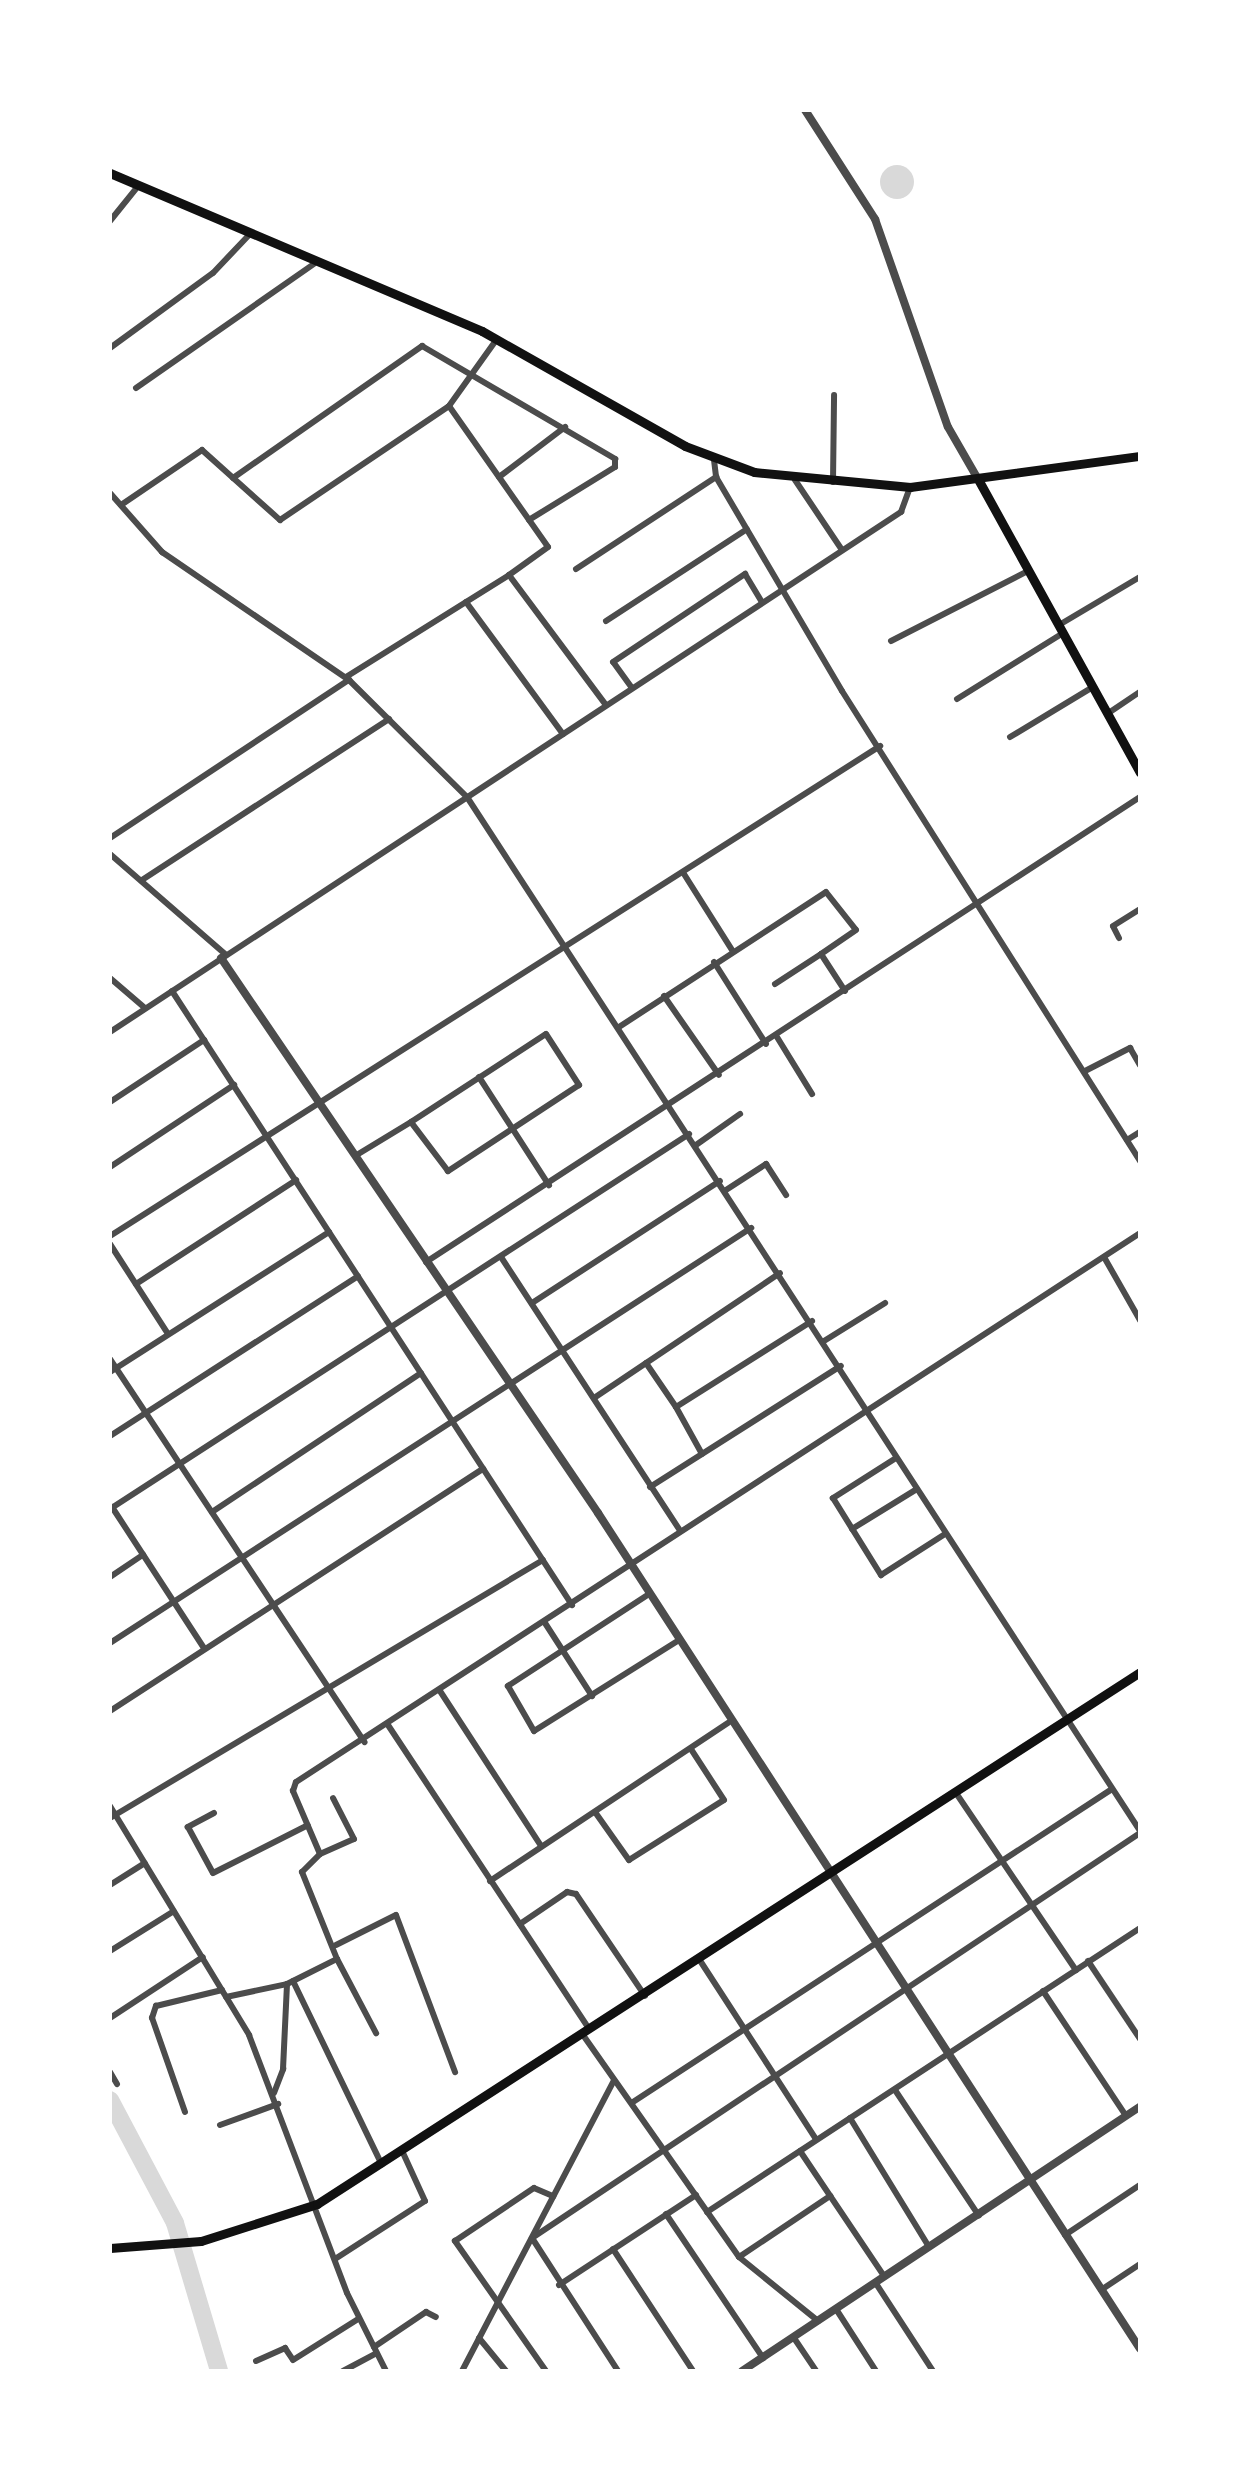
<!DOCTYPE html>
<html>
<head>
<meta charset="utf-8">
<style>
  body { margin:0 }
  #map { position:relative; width:1250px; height:2481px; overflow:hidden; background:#fff; font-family:Quicksand,sans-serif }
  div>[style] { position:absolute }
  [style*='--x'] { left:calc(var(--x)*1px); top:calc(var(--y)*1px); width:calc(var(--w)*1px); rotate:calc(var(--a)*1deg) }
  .water>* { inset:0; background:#d9d9d9 }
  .round { border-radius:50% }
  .river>* { height:18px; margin:-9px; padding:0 9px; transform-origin:9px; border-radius:9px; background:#d9d9d9 }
  .minor>* { height:6px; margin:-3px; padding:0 3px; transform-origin:3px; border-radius:3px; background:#4c4c4c }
  .tertiary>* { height:8px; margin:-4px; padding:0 4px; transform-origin:4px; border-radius:4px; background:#4c4c4c }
  .secondary>* { height:9px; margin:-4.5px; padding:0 4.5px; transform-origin:4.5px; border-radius:4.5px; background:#111 }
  span { translate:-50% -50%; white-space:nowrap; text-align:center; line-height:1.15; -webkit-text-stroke:7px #fff; paint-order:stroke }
  .frame { position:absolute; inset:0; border:112px solid #fff; pointer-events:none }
</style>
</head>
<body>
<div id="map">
  <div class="water">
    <div class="round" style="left:880px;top:165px;width:34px;height:34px"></div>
  </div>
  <div class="river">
    <div style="--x:110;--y:2100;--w:139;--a:62.1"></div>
    <div style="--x:175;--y:2223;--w:154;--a:73.4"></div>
  </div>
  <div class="minor">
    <div style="--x:110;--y:221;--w:46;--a:-51.1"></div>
    <div style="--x:110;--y:348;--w:127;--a:-36.1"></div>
    <div style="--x:213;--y:273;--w:51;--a:-46.6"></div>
    <div style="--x:136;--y:388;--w:217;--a:-34.9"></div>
    <div style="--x:449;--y:406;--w:172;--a:54.9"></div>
    <div style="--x:548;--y:547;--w:48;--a:144.3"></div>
    <div style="--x:714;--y:460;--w:17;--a:83"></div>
    <div style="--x:716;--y:477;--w:248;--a:59.5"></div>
    <div style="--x:842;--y:691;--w:557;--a:57.62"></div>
    <div style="--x:499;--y:477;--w:83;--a:-37.1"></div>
    <div style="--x:233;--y:478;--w:231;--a:-34.9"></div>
    <div style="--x:422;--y:346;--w:224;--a:30.3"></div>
    <div style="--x:615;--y:459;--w:8;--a:90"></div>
    <div style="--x:615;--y:467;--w:101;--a:148.4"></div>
    <div style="--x:795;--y:480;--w:84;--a:56.1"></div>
    <div style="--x:833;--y:482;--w:87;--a:-89.3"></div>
    <div style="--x:110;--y:493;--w:79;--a:48.6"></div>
    <div style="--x:162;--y:552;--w:227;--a:34.4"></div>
    <div style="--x:349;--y:680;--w:166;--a:44.8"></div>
    <div style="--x:467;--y:797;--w:1234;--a:56.94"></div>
    <div style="--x:121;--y:505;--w:98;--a:-34.2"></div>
    <div style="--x:202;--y:450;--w:105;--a:41.9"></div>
    <div style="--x:280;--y:520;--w:204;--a:-34"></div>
    <div style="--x:449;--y:406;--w:82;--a:-54.4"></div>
    <div style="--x:576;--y:569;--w:168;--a:-33.3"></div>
    <div style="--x:466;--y:602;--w:164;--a:53.7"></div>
    <div style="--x:606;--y:621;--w:168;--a:-33.1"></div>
    <div style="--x:1059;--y:625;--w:94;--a:-30.7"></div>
    <div style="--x:891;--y:641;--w:154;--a:-27.1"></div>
    <div style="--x:346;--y:677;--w:192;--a:-32"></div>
    <div style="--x:509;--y:575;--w:162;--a:53.3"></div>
    <div style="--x:632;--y:688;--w:32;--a:-126"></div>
    <div style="--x:613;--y:662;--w:159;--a:-33.7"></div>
    <div style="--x:745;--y:574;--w:33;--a:59"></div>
    <div style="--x:957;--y:699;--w:125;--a:-31.9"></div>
    <div style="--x:1107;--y:714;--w:40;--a:-34"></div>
    <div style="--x:1010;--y:737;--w:97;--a:-31.1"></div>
    <div style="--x:110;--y:838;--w:287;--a:-33.5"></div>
    <div style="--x:110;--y:854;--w:154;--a:41"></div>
    <div style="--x:684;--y:874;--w:90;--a:57.7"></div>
    <div style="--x:142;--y:880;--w:295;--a:-33.1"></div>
    <div style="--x:1119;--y:938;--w:13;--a:-117"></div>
    <div style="--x:1113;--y:926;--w:32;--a:-32"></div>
    <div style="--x:714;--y:962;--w:97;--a:57.6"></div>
    <div style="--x:110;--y:978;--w:46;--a:40.6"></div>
    <div style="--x:775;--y:984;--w:55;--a:-33.1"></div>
    <div style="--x:821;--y:954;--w:44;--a:57"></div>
    <div style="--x:172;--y:991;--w:733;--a:56.92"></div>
    <div style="--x:664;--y:996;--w:96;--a:55.2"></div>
    <div style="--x:619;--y:1027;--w:247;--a:-33.1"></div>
    <div style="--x:826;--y:892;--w:48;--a:51.7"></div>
    <div style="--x:856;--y:930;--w:42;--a:145.6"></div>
    <div style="--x:110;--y:1032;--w:947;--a:-33.32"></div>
    <div style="--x:901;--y:512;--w:27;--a:-70"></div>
    <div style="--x:546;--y:1034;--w:61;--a:57.1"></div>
    <div style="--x:579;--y:1085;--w:157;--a:146.7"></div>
    <div style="--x:448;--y:1171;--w:61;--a:-127.1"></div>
    <div style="--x:411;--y:1122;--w:161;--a:-33.1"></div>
    <div style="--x:777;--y:1037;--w:67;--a:58.4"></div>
    <div style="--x:1085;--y:1071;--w:51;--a:-27.1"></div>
    <div style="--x:1130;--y:1048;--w:20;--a:60"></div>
    <div style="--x:479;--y:1077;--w:129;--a:57.1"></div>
    <div style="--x:110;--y:1102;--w:113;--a:-33.4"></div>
    <div style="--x:1127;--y:1140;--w:15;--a:-32"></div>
    <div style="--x:696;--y:1145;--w:54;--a:-35.2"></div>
    <div style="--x:355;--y:1156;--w:66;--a:-31.3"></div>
    <div style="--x:110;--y:1167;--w:149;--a:-33.5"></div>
    <div style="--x:726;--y:1190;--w:48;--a:-33"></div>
    <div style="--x:766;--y:1164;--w:37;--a:57"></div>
    <div style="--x:110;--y:1236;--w:913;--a:-32.47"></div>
    <div style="--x:110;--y:1244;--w:107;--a:57.2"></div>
    <div style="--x:501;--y:1257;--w:327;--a:56.8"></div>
    <div style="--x:1104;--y:1257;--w:73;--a:60.3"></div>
    <div style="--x:426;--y:1262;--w:852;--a:-33.07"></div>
    <div style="--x:136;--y:1284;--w:191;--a:-33"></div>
    <div style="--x:532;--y:1303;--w:224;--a:-33"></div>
    <div style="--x:824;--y:1341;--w:72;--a:-31.9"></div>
    <div style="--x:110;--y:1359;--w:460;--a:56.4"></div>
    <div style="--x:646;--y:1363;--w:53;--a:55.7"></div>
    <div style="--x:110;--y:1372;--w:260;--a:-32.6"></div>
    <div style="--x:594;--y:1398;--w:224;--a:-33.9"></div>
    <div style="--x:110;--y:1436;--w:295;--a:-32.8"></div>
    <div style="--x:702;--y:1454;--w:54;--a:-119"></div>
    <div style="--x:676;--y:1407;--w:161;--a:-32.3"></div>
    <div style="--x:896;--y:1458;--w:75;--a:147.6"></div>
    <div style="--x:833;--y:1498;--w:91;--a:58.1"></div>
    <div style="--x:881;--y:1575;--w:76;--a:-32.6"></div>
    <div style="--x:650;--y:1487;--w:226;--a:-32.4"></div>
    <div style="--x:112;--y:1507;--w:168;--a:56.9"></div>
    <div style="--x:110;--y:1509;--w:690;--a:-32.93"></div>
    <div style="--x:212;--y:1512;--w:251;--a:-33.6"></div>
    <div style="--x:852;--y:1529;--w:76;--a:-31.6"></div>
    <div style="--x:110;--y:1577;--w:40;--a:-34"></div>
    <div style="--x:646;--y:1596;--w:165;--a:146.9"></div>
    <div style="--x:508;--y:1686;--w:52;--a:60"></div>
    <div style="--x:534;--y:1731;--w:168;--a:-32.1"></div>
    <div style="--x:545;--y:1623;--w:87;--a:57.2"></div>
    <div style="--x:110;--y:1643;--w:764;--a:-32.92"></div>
    <div style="--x:440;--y:1691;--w:185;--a:56.9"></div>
    <div style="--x:110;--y:1711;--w:445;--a:-33"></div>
    <div style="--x:388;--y:1725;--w:364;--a:56.5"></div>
    <div style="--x:956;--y:1793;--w:214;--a:55.9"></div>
    <div style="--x:110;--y:1806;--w:268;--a:58.7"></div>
    <div style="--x:249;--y:2035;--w:276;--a:69.2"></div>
    <div style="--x:347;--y:2293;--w:87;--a:63.4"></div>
    <div style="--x:595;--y:1812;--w:59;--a:54.7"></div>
    <div style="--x:629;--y:1860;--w:112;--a:-32.3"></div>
    <div style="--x:724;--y:1800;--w:61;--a:-122.9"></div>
    <div style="--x:214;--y:1813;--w:30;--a:152"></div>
    <div style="--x:188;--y:1827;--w:52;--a:61.5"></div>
    <div style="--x:213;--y:1873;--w:106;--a:-26.8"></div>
    <div style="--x:110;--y:1818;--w:504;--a:-30.79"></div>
    <div style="--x:320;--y:1854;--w:37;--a:-24"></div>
    <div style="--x:354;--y:1839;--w:46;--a:-117.1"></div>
    <div style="--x:490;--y:1881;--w:286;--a:-33.6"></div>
    <div style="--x:110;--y:1885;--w:41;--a:-32.2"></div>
    <div style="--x:520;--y:1924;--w:57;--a:-34.2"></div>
    <div style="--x:567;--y:1892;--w:9;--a:13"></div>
    <div style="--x:576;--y:1894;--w:123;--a:55.9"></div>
    <div style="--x:336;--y:1945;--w:67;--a:-26.6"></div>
    <div style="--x:396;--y:1915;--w:168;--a:69.4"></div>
    <div style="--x:110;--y:1951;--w:75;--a:-32"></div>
    <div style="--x:337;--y:1959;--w:84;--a:62.2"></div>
    <div style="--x:699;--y:1959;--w:215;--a:57"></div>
    <div style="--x:1088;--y:1961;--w:94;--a:56.3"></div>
    <div style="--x:293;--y:1981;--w:204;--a:64.2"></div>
    <div style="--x:1043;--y:1991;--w:150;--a:56.4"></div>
    <div style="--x:226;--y:1997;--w:62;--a:-12"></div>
    <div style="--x:110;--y:2018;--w:111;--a:-33.3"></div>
    <div style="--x:583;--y:2035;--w:271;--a:54.9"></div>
    <div style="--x:739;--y:2257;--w:102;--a:39"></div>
    <div style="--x:110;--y:2072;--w:14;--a:60"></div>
    <div style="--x:895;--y:2090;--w:151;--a:56.3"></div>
    <div style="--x:274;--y:2093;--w:26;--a:-69"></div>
    <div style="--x:283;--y:2069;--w:85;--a:-87.3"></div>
    <div style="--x:287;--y:1984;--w:56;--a:-26.6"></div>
    <div style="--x:337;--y:1959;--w:94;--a:-111.9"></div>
    <div style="--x:302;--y:1872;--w:25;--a:-45"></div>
    <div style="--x:320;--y:1854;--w:69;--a:-113.2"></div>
    <div style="--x:293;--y:1791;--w:9;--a:-72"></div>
    <div style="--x:296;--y:1782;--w:1007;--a:-33.04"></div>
    <div style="--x:633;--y:2102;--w:572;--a:-33.16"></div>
    <div style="--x:185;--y:2112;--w:100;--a:-109.3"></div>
    <div style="--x:152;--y:2018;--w:13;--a:-72"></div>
    <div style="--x:156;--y:2006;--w:68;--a:-13.6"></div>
    <div style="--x:850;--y:2118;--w:151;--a:58.5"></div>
    <div style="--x:220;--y:2125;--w:62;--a:-19.9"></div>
    <div style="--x:800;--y:2151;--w:151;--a:56.1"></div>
    <div style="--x:707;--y:2212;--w:518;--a:-33.26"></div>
    <div style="--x:666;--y:2214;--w:174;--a:56"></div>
    <div style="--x:1065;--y:2235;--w:90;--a:-33.7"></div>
    <div style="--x:532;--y:2238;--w:731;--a:-33.67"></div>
    <div style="--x:532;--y:2238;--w:158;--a:57.1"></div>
    <div style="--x:613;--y:2249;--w:146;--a:56.7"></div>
    <div style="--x:739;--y:2257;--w:110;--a:-33.8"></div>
    <div style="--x:335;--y:2259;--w:107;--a:-32.8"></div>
    <div style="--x:425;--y:2201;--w:53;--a:-114.6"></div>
    <div style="--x:875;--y:2282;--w:106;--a:56.9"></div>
    <div style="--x:559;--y:2285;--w:164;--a:-33.3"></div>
    <div style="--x:1101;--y:2290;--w:47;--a:-33.7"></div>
    <div style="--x:836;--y:2309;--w:74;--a:57.2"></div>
    <div style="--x:479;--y:2338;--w:43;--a:50.7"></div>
    <div style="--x:794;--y:2338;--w:40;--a:56"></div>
    <div style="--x:374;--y:2347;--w:63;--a:-33.9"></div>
    <div style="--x:426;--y:2312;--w:11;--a:27"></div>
    <div style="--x:256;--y:2361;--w:32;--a:-24"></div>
    <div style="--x:285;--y:2348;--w:14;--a:56"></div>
    <div style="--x:293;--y:2360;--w:77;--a:-32.2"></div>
    <div style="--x:343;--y:2371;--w:38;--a:-28"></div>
    <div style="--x:462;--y:2371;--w:328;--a:-62.4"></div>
    <div style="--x:546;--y:2371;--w:159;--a:-125"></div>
    <div style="--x:455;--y:2241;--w:95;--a:-33.9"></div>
    <div style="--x:534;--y:2188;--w:21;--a:23"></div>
  </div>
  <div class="tertiary">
    <div style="--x:805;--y:110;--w:130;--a:57.3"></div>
    <div style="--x:875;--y:219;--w:220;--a:70.7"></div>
    <div style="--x:948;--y:427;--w:62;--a:60.1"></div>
    <div style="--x:221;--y:958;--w:671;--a:55.81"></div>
    <div style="--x:598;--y:1513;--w:996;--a:57.04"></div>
    <div style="--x:742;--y:2371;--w:478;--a:-33.6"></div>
  </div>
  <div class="secondary">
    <div style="--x:110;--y:173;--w:404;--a:23"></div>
    <div style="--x:482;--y:331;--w:233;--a:29.5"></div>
    <div style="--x:685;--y:446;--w:74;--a:20.6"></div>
    <div style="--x:754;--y:472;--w:157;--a:5.5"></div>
    <div style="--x:910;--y:487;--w:232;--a:-7.7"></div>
    <div style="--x:979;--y:481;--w:333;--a:61.1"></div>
    <div style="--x:110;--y:2248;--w:91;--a:-4.4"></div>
    <div style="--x:201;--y:2241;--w:122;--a:-17.7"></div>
    <div style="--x:317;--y:2204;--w:980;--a:-32.88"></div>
  </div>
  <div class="frame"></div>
</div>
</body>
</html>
